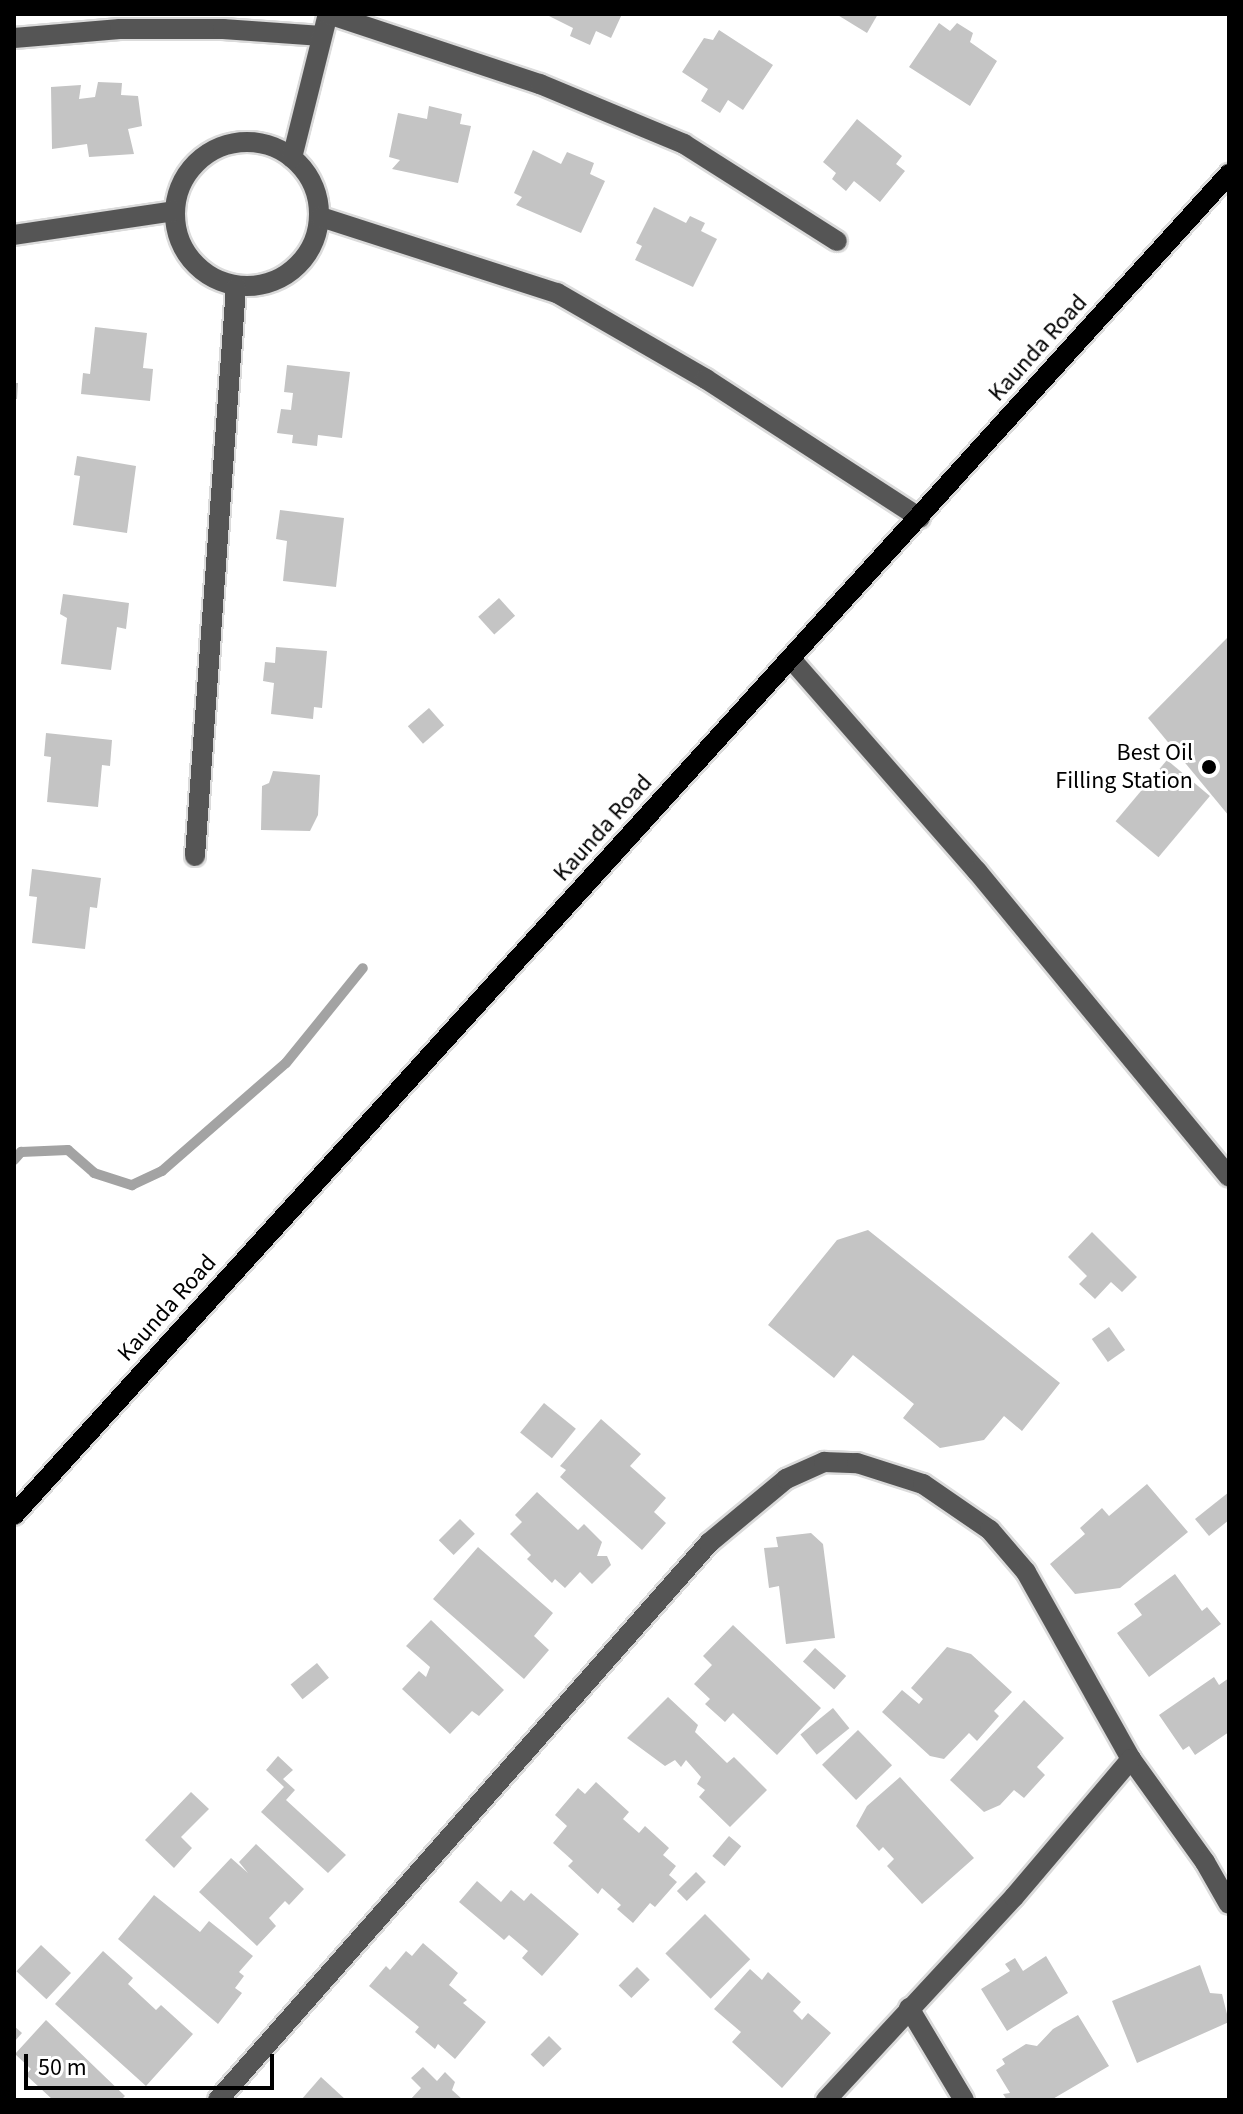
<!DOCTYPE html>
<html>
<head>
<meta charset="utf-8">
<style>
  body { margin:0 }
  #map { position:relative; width:1243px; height:2114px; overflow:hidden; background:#fff; font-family:"Source Sans 3",sans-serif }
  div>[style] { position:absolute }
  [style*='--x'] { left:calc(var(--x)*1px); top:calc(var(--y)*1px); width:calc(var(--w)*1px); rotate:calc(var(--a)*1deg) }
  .stream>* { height:10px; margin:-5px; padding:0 5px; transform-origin:5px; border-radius:5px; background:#a3a3a3 }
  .building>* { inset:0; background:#c4c4c4; transform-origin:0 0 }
  .roads { filter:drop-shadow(2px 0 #dbdbdb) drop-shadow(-2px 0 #dbdbdb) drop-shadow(0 2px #dbdbdb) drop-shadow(0 -2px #dbdbdb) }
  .minor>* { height:20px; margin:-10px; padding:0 10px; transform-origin:10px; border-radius:10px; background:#555 }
  .minor>.ring { margin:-10px; padding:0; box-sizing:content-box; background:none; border:20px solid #555; border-radius:50% }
  .major>* { height:20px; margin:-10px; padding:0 10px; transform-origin:10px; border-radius:10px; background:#000 }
  .dots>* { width:22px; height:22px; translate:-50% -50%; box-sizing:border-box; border:4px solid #fff; border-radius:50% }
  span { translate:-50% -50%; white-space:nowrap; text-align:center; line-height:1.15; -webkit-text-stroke:6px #fff; paint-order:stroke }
  .street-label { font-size:24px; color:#000 }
  .poi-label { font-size:24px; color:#000 }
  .right { translate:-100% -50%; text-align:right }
  .frame { position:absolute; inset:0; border:16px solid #000; pointer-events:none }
  .scale { position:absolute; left:24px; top:2054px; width:250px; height:36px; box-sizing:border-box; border:4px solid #000; border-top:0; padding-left:10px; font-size:24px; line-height:28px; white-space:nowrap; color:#000; -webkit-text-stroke:6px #fff; paint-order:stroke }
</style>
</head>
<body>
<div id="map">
  <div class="stream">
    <div style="--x:14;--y:1160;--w:11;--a:-49"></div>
    <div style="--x:21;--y:1152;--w:47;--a:-2.4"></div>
    <div style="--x:68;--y:1150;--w:35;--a:41"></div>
    <div style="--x:94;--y:1173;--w:40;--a:18"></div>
    <div style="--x:132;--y:1185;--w:33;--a:-25"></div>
    <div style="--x:162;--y:1171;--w:164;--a:-41.1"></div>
    <div style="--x:286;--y:1063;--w:122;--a:-51"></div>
  </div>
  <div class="building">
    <div style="clip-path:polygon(545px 14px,622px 14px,611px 38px,596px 31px,590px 45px,570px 36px,573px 28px)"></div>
    <div style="clip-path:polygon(836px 14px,878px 14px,867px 33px)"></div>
    <div style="clip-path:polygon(939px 23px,950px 31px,957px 23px,973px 33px,970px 42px,997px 61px,970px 106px,909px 67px)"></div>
    <div style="clip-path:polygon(719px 30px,773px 65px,743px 110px,728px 100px,720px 113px,701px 101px,708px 89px,682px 72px,704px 38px,713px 40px)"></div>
    <div style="clip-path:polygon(98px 82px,122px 83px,121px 95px,138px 96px,142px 126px,128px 129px,134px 154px,89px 157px,87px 144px,52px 149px,51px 87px,81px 85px,79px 99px,95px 97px)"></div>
    <div style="clip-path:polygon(429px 106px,462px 114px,460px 124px,471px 126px,458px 183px,392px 169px,400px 160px,389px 157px,398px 113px,427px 119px)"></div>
    <div style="clip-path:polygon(857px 119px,902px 156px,896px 164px,905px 171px,880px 202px,854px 181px,846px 191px,832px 179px,836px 173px,823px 162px)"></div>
    <div style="clip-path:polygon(533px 150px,561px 164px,567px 152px,594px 163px,590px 174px,605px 181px,581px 233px,516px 205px,522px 197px,514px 193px)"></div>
    <div style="clip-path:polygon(654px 207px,686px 223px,690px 216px,705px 223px,701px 231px,717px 239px,693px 287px,635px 260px,642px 246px,636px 243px)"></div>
    <div style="clip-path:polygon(95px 327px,147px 333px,143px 368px,153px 369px,150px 401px,81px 394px,83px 373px,90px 374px)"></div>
    <div style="clip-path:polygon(287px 365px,350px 372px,342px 438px,318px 435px,317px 446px,292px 443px,293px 435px,277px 433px,281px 409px,291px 410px,293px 393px,284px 392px)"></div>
    <div style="clip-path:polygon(14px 383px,18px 383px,17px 399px,14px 399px)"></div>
    <div style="clip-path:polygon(77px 456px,136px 466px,127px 533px,73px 525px,80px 476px,74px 475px)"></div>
    <div style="clip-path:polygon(280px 510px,344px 518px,336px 587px,283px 581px,287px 541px,276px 539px)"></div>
    <div style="clip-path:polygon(63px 594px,129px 603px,126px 629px,117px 627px,111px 670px,61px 664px,67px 618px,60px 614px)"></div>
    <div style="left:499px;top:598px;width:24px;height:28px;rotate:48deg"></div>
    <div style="clip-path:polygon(1229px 636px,1229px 816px,1148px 718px)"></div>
    <div style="clip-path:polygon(276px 647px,327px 651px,322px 708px,314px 707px,313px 719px,271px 714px,274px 683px,263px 681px,265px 662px,275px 663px)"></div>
    <div style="left:429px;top:708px;width:23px;height:28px;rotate:49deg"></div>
    <div style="clip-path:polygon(46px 733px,112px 740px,110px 766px,102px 765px,98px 807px,47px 802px,51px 757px,44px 756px)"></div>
    <div style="left:1167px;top:760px;width:56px;height:80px;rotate:40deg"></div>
    <div style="clip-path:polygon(273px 771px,320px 775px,318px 815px,310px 831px,261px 830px,262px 786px,269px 783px)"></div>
    <div style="clip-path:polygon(32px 869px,101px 878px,97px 908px,90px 907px,85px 949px,32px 943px,37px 897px,29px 896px)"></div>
    <div style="clip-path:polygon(868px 1230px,1060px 1383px,1022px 1431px,1004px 1416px,984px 1440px,940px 1448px,903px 1418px,914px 1404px,853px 1355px,834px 1378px,768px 1325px,837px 1240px)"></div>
    <div style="clip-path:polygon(1092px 1232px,1137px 1277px,1122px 1292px,1111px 1282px,1095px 1299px,1079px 1284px,1087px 1276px,1068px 1257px)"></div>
    <div style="left:1109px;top:1327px;width:28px;height:21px;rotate:55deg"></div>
    <div style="left:544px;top:1403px;width:41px;height:38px;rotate:39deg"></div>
    <div style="clip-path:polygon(601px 1419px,641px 1454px,630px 1466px,666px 1498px,654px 1512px,666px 1523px,642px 1550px,560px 1477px,566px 1470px,560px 1466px)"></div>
    <div style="clip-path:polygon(1147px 1484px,1188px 1532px,1120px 1588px,1075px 1594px,1050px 1564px,1085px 1534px,1080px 1528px,1102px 1508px,1109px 1516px)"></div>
    <div style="clip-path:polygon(537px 1492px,578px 1530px,584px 1524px,602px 1542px,597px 1556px,607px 1556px,611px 1565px,592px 1584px,580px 1572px,565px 1588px,555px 1579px,552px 1583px,527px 1559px,531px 1555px,510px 1534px,522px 1522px,515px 1515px)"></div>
    <div style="clip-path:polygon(1229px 1492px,1229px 1520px,1209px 1536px,1195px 1519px)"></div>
    <div style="left:460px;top:1519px;width:21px;height:30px;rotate:45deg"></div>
    <div style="clip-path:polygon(811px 1533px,823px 1544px,835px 1638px,786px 1644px,779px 1586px,769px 1588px,764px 1548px,778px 1547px,776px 1537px)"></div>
    <div style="clip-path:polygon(478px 1547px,553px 1613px,534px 1636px,549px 1650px,524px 1679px,433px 1599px)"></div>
    <div style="clip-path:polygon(1175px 1574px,1202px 1611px,1207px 1607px,1221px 1624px,1149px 1677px,1117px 1633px,1142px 1615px,1134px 1604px)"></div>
    <div style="clip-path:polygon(431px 1620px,504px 1690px,479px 1716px,472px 1711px,450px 1734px,402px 1689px,419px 1671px,426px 1677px,430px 1667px,406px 1646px)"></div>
    <div style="clip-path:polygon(733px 1625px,821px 1708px,777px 1755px,733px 1713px,725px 1722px,705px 1704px,710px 1699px,694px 1684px,712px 1665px,703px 1656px)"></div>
    <div style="clip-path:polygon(947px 1647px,971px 1654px,1012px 1692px,994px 1711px,999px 1716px,977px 1741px,969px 1733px,944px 1759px,930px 1756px,882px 1712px,902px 1690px,919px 1704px,923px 1699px,911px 1688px)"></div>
    <div style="left:815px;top:1648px;width:42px;height:18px;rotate:42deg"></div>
    <div style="left:317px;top:1663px;width:19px;height:34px;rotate:51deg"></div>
    <div style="clip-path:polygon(1214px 1677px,1219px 1685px,1229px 1678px,1229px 1732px,1195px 1755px,1189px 1746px,1183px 1750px,1159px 1715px)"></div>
    <div style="clip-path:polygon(668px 1697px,698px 1725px,695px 1732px,727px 1763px,734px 1757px,767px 1790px,730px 1827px,699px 1797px,705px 1790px,697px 1784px,701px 1777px,686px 1760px,681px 1767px,675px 1760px,665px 1766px,627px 1738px)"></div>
    <div style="clip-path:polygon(1024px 1700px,1064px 1738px,1037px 1767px,1045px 1775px,1024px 1798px,1014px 1790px,1000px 1805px,984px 1812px,950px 1780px)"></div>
    <div style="left:833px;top:1708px;width:26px;height:42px;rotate:51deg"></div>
    <div style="left:858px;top:1730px;width:49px;height:50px;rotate:46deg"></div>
    <div style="clip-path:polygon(278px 1756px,293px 1770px,283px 1779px,295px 1790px,286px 1800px,346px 1855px,328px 1873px,261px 1812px,284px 1787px,266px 1770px)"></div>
    <div style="clip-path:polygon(900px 1777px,974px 1858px,922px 1904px,887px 1866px,894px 1859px,883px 1847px,879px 1851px,856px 1826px,867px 1806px)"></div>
    <div style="clip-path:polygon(596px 1782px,629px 1812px,623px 1819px,639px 1833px,645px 1826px,669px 1848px,663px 1855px,676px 1866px,669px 1875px,677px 1882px,655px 1907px,650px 1903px,633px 1923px,617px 1909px,621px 1905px,602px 1888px,598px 1894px,568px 1866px,573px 1861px,553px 1843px,567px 1826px,555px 1815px,578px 1788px,585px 1794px)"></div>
    <div style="clip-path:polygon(191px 1792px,209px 1809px,181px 1837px,192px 1848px,174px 1868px,145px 1840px)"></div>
    <div style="left:729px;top:1836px;width:16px;height:26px;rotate:40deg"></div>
    <div style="clip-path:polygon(256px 1844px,304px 1889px,289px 1905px,285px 1901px,269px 1918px,276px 1926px,257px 1946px,199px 1892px,231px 1858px,248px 1873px,239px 1862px)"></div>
    <div style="left:696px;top:1872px;width:14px;height:27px;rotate:45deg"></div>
    <div style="clip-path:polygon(477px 1881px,501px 1902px,511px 1890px,524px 1901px,531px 1893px,579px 1934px,542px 1976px,522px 1958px,528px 1951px,509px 1935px,504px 1940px,459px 1902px)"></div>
    <div style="clip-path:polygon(154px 1895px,200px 1932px,209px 1921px,253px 1956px,239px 1972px,244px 1976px,235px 1988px,242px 1993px,218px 2024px,118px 1939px)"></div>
    <div style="left:705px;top:1914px;width:64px;height:56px;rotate:45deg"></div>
    <div style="clip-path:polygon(423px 1943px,458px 1973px,449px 1985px,467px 2000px,463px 2003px,486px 2022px,455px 2059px,438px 2044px,435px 2049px,415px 2032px,419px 2027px,369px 1986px,386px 1966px,390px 1970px,406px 1951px,412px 1956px)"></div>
    <div style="left:41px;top:1945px;width:41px;height:36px;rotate:43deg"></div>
    <div style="clip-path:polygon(103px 1951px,133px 1978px,128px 1984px,156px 2010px,161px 2005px,193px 2034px,146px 2086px,55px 2004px)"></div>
    <div style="clip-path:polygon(1046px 1956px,1068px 1993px,1007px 2031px,981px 1989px,1010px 1971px,1005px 1964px,1015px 1958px,1023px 1971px)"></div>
    <div style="clip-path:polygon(1200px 1965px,1210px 1993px,1222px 1994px,1229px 2022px,1137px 2063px,1112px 2001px)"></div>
    <div style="left:637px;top:1967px;width:18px;height:26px;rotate:45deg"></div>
    <div style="clip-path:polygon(750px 1969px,762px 1980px,768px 1972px,801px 2002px,793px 2011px,802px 2020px,808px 2013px,831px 2033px,782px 2088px,732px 2042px,741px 2032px,714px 2009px)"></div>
    <div style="clip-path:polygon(1078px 2015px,1109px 2066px,1051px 2100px,1007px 2100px,1003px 2094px,1010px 2093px,996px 2070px,1005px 2064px,1002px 2059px,1026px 2044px,1037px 2046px,1053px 2029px)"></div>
    <div style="clip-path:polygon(46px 2020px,125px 2096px,121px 2100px,53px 2100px,26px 2075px,31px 2069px,15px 2054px)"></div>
    <div style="clip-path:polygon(14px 2026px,22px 2033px,14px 2042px)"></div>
    <div style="left:549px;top:2036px;width:18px;height:26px;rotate:45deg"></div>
    <div style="clip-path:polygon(423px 2067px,437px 2081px,445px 2072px,455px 2082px,452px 2090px,463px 2100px,410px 2100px,421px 2088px,411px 2078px)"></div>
    <div style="clip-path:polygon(321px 2077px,346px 2100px,301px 2100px)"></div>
  </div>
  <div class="roads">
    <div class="minor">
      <div style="--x:14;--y:38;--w:106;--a:-4.9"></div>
      <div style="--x:120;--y:29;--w:103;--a:0"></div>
      <div style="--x:223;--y:29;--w:99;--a:4"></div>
      <div class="ring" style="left:175px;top:142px;width:124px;height:124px"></div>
      <div style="--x:292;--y:158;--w:148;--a:-76"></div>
      <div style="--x:328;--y:14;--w:223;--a:18.3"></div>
      <div style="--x:540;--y:84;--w:156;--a:22.6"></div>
      <div style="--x:684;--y:144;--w:181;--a:32.4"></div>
      <div style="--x:321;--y:217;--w:248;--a:17.9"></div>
      <div style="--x:557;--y:293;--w:172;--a:30"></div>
      <div style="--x:706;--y:379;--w:255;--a:33"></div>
      <div style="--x:14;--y:235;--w:162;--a:-8.5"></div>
      <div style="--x:792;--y:660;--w:281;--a:48.8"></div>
      <div style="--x:977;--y:871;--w:396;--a:50.5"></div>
      <div style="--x:195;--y:856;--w:570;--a:-85.88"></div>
      <div style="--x:909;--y:2008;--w:107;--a:59.1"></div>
      <div style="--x:218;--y:2100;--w:743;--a:-48.6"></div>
      <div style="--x:709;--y:1543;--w:100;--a:-39.7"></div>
      <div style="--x:786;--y:1479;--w:42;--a:-24.1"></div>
      <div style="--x:824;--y:1462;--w:33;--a:2"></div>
      <div style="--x:857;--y:1463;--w:69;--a:17.7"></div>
      <div style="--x:923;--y:1484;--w:81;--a:34.5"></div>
      <div style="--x:990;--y:1530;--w:55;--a:49.4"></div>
      <div style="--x:1026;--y:1572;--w:214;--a:60.7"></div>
      <div style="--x:1131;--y:1759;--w:127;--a:54.3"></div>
      <div style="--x:1205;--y:1862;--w:48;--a:60.3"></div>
      <div style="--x:826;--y:2100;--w:277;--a:-47.2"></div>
      <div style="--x:1014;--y:1897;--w:181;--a:-49.7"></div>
    </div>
    <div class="major">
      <div style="--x:14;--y:1515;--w:1810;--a:-47.82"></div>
    </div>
  </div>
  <div class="dots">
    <div style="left:1209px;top:767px;background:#000"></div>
  </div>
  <div class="street-label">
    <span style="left:1038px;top:348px;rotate:-48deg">Kaunda Road</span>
    <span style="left:603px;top:828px;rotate:-48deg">Kaunda Road</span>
    <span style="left:167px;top:1308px;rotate:-48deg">Kaunda Road</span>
  </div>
  <div class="poi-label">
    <span class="right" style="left:1193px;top:767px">Best Oil<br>Filling Station</span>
  </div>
  <div class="frame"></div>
  <div class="scale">50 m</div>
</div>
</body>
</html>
